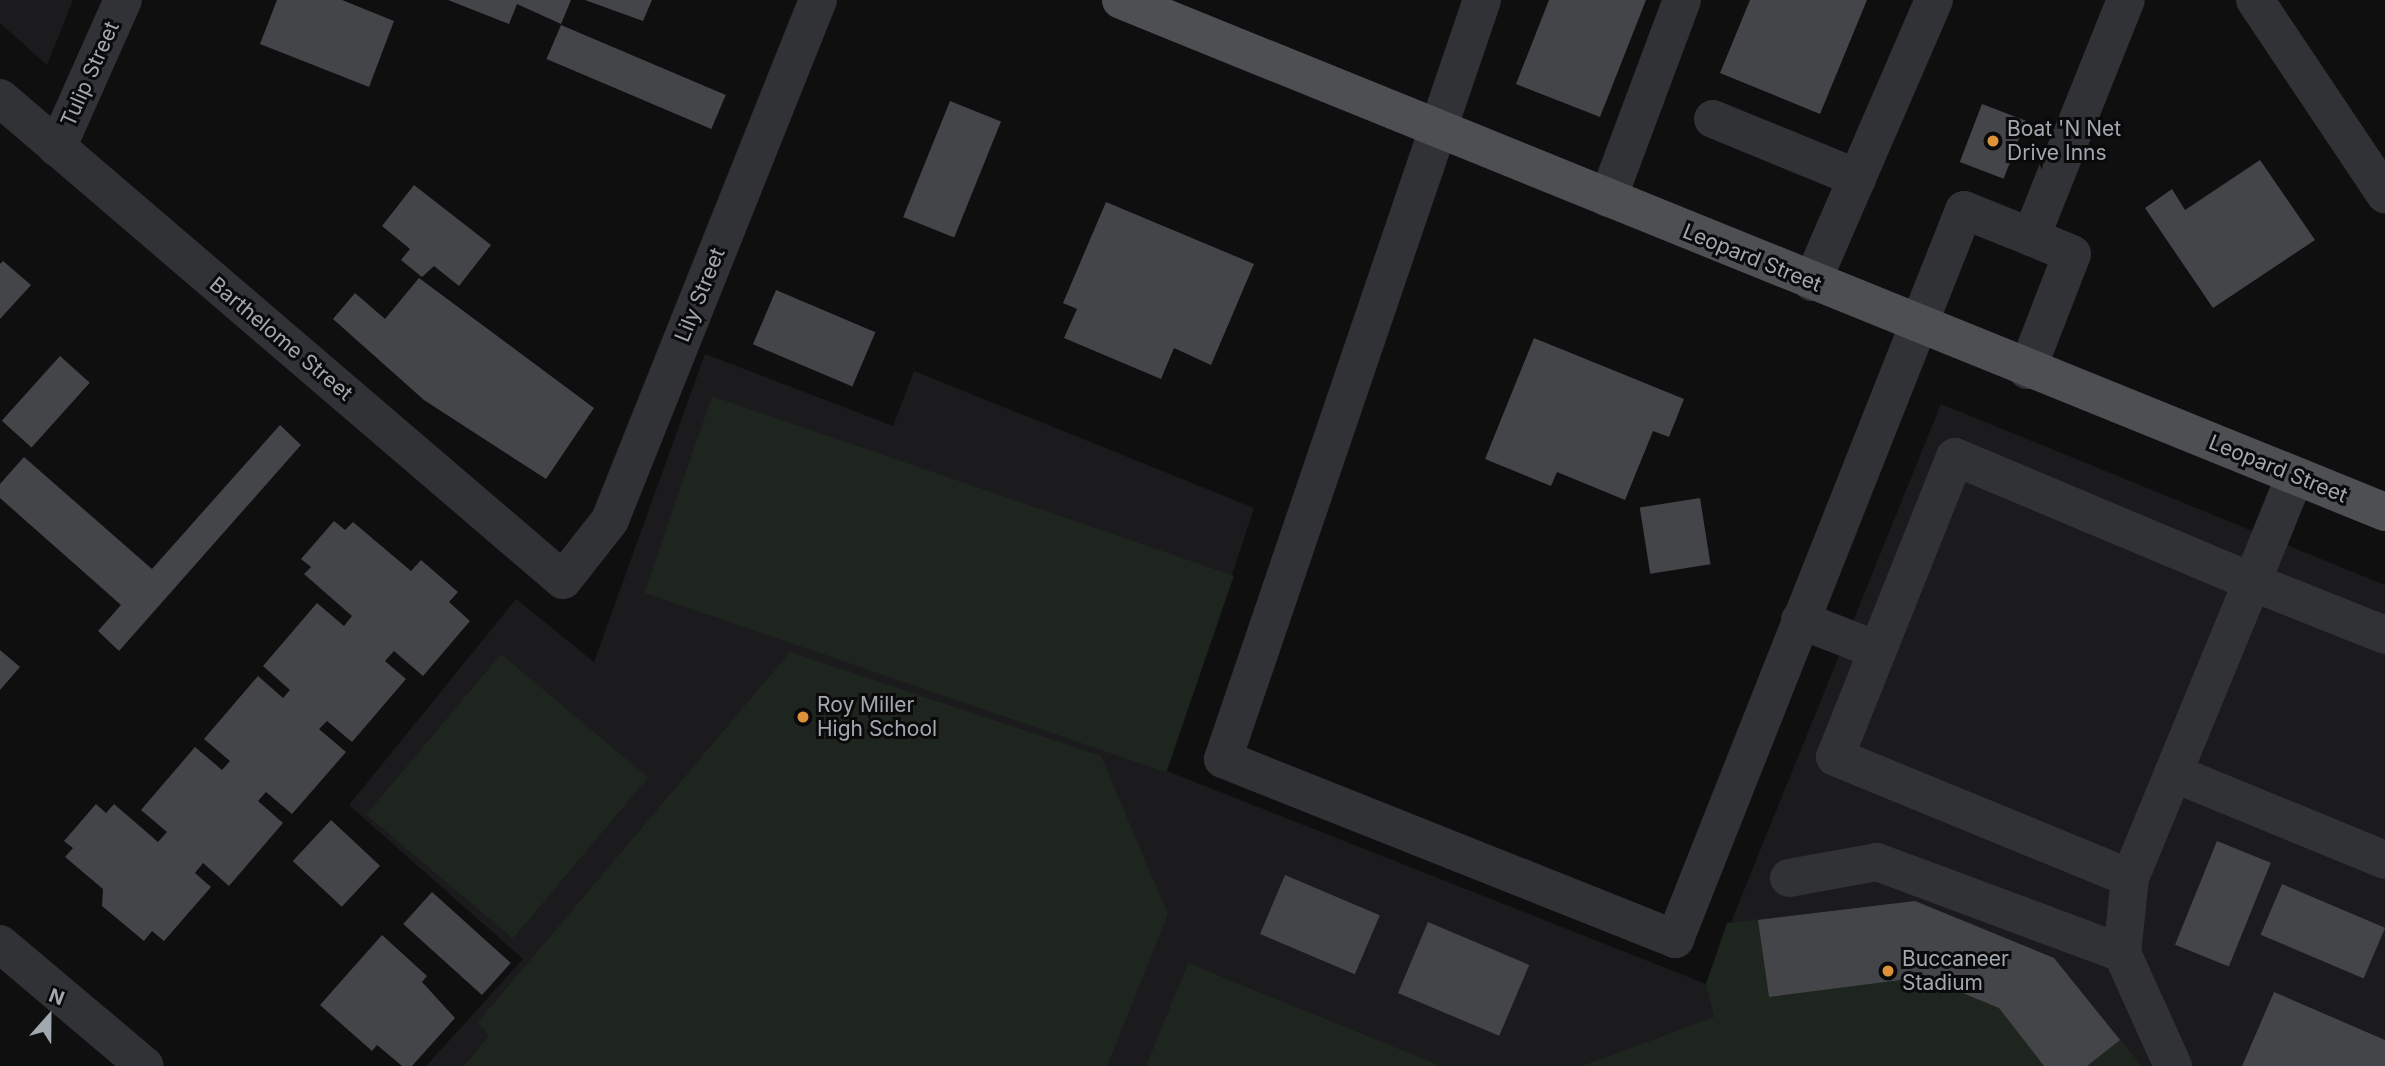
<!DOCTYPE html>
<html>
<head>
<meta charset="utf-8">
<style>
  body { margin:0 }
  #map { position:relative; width:2385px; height:1066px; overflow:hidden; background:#0f0f10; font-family:Inter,sans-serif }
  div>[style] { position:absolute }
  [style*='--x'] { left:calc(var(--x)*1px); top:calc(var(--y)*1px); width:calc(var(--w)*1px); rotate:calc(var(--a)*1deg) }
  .built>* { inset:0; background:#1b1b1d }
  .green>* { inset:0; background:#1e241e; transform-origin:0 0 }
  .building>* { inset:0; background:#434548; transform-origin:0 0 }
  .minor>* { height:38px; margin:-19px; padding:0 19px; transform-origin:19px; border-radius:19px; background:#313235 }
  .major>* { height:38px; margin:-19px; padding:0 19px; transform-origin:19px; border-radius:19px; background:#4d4f53 }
  .dots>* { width:19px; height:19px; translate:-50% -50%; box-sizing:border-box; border:4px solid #0a0a0b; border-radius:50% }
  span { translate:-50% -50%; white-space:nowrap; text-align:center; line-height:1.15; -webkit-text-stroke:6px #0a0a0b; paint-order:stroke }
  .street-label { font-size:21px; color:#a2a8b0 }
  .poi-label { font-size:21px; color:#a2a8b0 }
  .left { translate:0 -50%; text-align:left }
  .north { position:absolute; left:14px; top:982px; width:70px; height:70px; -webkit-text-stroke:5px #0a0a0b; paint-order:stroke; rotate:21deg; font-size:19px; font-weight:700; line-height:28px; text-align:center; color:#a2a8b0 }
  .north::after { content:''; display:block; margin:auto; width:24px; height:32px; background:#a2a8b0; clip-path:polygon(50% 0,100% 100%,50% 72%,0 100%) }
</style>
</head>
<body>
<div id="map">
  <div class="built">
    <div style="clip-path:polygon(0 0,73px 0,47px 65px,0 23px)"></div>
    <div style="clip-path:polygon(705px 354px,893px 426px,914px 371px,1254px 508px,1167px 771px,1706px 984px,1941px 404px,2385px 585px,2385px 1066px,426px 1066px,523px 959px,349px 805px,516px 599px,594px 662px)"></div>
  </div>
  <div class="green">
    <div style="left:712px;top:396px;width:552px;height:208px;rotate:19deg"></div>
    <div style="clip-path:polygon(790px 652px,1101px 756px,1168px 914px,1107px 1066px,464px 1066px,489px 1036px,478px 1022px)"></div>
    <div style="left:501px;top:654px;width:192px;height:210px;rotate:40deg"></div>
    <div style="clip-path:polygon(1915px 901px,2054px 958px,2142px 1066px,1582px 1066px,1714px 1017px,1706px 984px,1727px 923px)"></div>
    <div style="clip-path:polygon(1188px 963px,1441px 1066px,1146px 1066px)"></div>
  </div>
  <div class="building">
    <div style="clip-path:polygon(277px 0,342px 0,394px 21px,369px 87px,260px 44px)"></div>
    <div style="clip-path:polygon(448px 0,571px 0,561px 24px,517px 4px,509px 24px)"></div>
    <div style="clip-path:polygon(585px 0,652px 0,643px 21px)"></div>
    <div style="clip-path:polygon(1549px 0,1646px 0,1600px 117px,1516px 84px)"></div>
    <div style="clip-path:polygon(1750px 0,1867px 0,1820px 114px,1720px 73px)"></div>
    <div style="left:561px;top:25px;width:179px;height:37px;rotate:23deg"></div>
    <div style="left:950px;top:101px;width:55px;height:125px;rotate:22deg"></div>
    <div style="left:1982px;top:104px;width:47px;height:62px;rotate:21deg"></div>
    <div style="clip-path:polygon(2260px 160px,2315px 240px,2213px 308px,2145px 208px,2172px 189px,2185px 210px)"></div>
    <div style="clip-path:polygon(414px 185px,491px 245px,459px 286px,434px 266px,422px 277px,401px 260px,410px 249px,382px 226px)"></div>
    <div style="clip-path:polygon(1106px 202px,1254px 264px,1211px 365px,1174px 348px,1161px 379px,1064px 338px,1077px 309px,1063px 303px)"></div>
    <div style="clip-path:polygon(3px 261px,31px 285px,0 319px,0 264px)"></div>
    <div style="clip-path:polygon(419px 278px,594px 408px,546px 479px,424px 400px,333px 319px,355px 293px,385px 319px)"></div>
    <div style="left:776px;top:290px;width:108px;height:59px;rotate:23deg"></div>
    <div style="clip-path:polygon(1534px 338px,1684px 399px,1669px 437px,1653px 431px,1625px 500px,1557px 472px,1551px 486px,1485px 459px)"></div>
    <div style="left:60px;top:356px;width:40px;height:87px;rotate:42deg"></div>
    <div style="clip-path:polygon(280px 425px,301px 445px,119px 651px,98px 631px,121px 605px,0 498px,0 484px,24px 457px,152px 569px)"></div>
    <div style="left:1700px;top:498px;width:67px;height:61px;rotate:81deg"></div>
    <div style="clip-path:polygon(334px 521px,345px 530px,353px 522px,411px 571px,421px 560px,458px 592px,449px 602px,470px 621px,423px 676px,394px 651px,385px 661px,406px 679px,352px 742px,327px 721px,319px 729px,346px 752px,292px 814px,266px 792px,258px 801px,283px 823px,229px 886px,203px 863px,195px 873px,211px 887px,164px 941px,152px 931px,144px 941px,102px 906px,103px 889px,65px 857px,73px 848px,64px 841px,96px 804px,106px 813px,114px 804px,158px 842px,167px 832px,141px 810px,195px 747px,222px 770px,230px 761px,204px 739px,258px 676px,283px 698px,290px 690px,263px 666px,317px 603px,344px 626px,352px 616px,304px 574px,311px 567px,301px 559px)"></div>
    <div style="clip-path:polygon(0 650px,20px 667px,0 690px)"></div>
    <div style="left:331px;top:820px;width:67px;height:56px;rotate:43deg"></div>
    <div style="left:2217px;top:841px;width:58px;height:112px;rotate:22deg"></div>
    <div style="left:1285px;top:875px;width:103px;height:64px;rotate:23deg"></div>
    <div style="left:2282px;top:884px;width:112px;height:55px;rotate:23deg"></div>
    <div style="left:432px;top:892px;width:106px;height:43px;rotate:42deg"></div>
    <div style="clip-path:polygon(1915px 901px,2054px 958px,2120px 1040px,2087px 1066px,2044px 1066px,1999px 1008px,1924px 977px,1769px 997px,1758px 920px)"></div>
    <div style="left:1428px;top:922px;width:110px;height:77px;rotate:23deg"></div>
    <div style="clip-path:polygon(382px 935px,427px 976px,422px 982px,455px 1018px,412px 1066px,402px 1066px,377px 1045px,372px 1051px,320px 1005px)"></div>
    <div style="clip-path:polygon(2274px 992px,2385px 1040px,2385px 1066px,2242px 1066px)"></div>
  </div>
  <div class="minor">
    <div style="--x:1482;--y:0;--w:802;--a:108.84"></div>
    <div style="--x:1223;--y:759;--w:487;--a:21.7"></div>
    <div style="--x:1675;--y:939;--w:784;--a:-68.37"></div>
    <div style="--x:1964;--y:210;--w:72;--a:21.9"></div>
    <div style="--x:2255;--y:0;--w:234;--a:56.2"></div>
    <div style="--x:0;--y:98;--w:741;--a:40.57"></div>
    <div style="--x:563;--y:580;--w:76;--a:-51.9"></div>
    <div style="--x:610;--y:520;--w:560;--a:-68.2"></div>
    <div style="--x:1713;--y:119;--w:156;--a:22.3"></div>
    <div style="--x:57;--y:148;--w:162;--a:-66"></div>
    <div style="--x:1608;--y:198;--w:211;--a:-69.5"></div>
    <div style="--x:1812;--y:282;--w:307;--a:-66.6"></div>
    <div style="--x:2027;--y:370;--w:124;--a:-68.8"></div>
    <div style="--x:2072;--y:254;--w:44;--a:-157.5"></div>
    <div style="--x:2031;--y:237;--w:255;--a:-68.2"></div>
    <div style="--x:2295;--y:476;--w:114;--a:112.1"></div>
    <div style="--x:2252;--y:582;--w:320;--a:112.4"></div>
    <div style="--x:2130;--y:878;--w:319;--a:-157.7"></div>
    <div style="--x:1835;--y:757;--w:323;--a:-68.2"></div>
    <div style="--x:1955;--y:457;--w:322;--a:22.8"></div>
    <div style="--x:2252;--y:582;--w:143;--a:21.7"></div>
    <div style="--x:1800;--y:620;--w:83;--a:21.3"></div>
    <div style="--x:2173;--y:773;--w:229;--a:22.3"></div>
    <div style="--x:1789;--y:878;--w:89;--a:-10.3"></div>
    <div style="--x:1877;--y:862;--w:261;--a:20.4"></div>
    <div style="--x:2130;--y:878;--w:75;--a:96.1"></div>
    <div style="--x:2122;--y:953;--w:124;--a:65.7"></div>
    <div style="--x:0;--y:944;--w:189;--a:40.1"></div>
  </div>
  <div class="major">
    <div style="--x:1121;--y:0;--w:1364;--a:22.05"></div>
  </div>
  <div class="dots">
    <div style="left:1993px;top:141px;background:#dd923a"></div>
    <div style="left:803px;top:717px;background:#dd923a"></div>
    <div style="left:1888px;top:971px;background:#dd923a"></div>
  </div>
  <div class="street-label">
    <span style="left:90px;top:74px;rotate:-66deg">Tulip Street</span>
    <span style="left:1752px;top:258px;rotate:22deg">Leopard Street</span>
    <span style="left:700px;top:295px;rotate:-68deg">Lily Street</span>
    <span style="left:281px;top:339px;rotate:40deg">Barthelome Street</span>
    <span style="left:2278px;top:469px;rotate:22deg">Leopard Street</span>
  </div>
  <div class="poi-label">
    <span class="left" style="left:2007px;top:141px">Boat 'N Net<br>Drive Inns</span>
    <span class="left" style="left:817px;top:717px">Roy Miller<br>High School</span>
    <span class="left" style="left:1902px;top:971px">Buccaneer<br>Stadium</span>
  </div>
  <div class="north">N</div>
</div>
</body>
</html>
